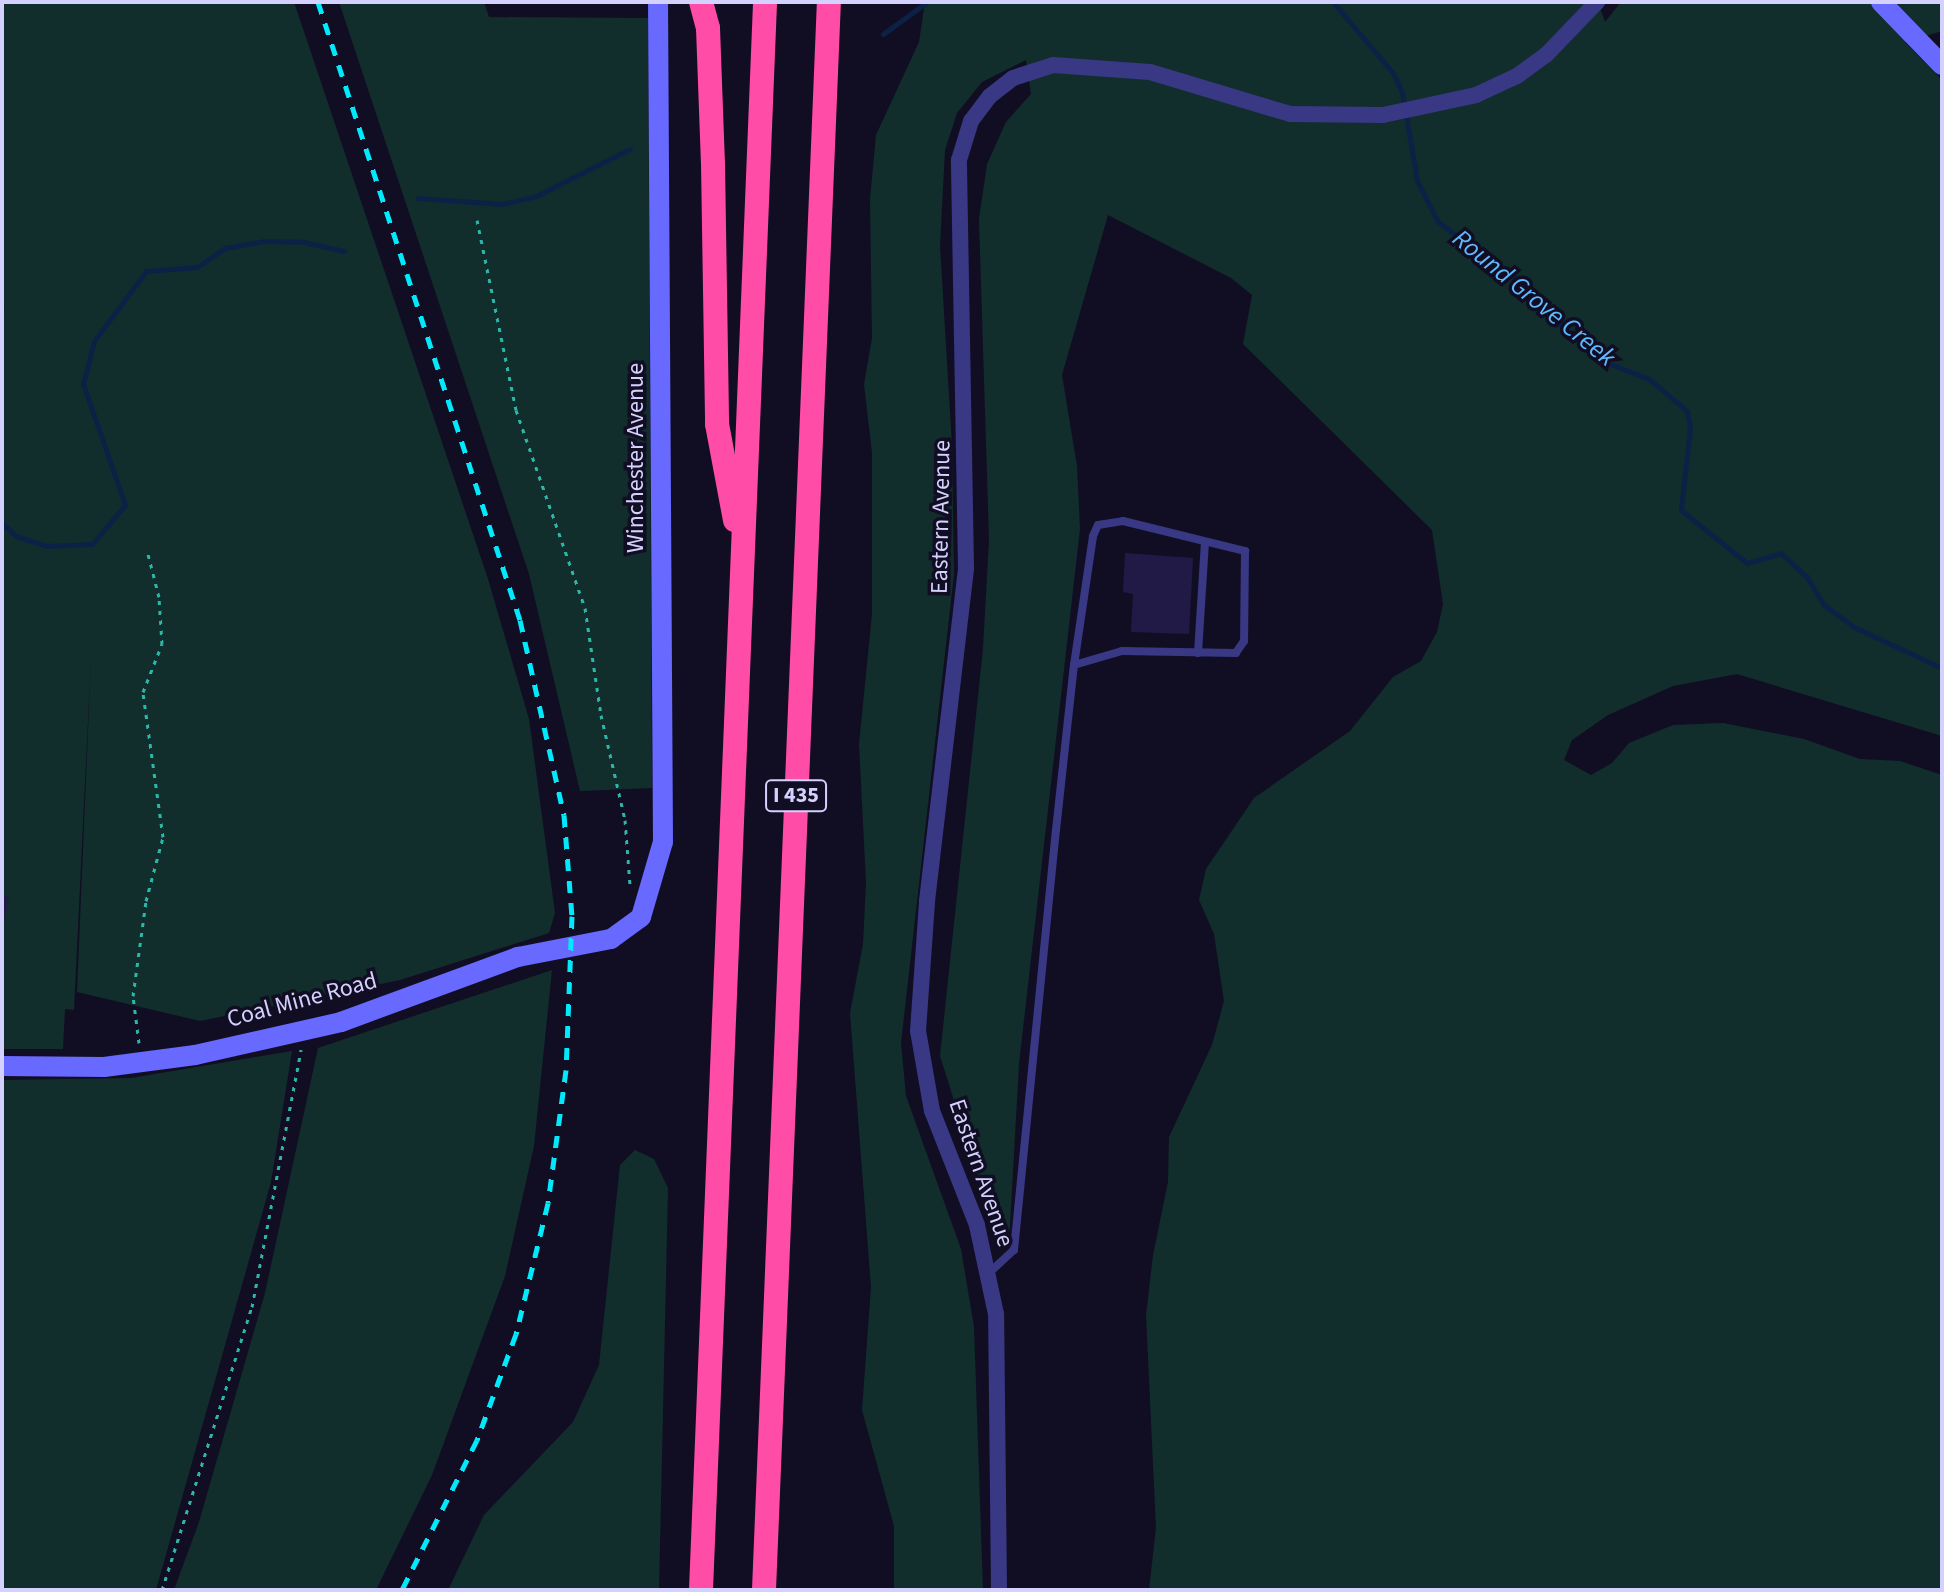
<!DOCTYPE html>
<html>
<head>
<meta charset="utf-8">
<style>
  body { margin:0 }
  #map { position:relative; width:1944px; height:1592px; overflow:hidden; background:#110e24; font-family:"Source Sans 3",sans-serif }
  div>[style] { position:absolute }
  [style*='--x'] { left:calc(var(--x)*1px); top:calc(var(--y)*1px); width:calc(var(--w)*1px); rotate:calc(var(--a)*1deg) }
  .green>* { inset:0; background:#112e2c }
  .stream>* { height:5px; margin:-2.5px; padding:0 2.5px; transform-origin:2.5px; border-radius:2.5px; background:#0b2246 }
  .building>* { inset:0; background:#211a46 }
  .path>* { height:3px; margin-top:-1.5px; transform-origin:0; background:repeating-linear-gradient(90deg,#2db7ab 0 4px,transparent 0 10px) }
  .lane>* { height:8px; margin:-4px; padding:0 4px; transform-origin:4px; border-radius:4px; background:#393884 }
  .street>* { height:16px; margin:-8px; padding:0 8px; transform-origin:8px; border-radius:8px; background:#393884 }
  .secondary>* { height:20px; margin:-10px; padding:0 10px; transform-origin:10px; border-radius:10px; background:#6869ff }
  .highway>* { height:24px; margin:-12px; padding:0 12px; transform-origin:12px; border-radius:12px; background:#ff4ca7 }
  .rail>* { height:5px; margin-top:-2.5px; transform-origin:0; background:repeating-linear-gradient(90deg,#00eafc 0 12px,transparent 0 22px) }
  span { translate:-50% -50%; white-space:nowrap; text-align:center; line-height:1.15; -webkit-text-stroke:7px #110e24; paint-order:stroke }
  .shield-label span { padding:2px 6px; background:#110e24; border:2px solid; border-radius:6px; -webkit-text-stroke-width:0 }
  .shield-label { font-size:22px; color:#d5d1ff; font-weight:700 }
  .street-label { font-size:24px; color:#d5d1ff }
  .water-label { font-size:26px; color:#5fb9ff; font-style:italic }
  .frame { position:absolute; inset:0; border:4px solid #d5d1ff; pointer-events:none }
</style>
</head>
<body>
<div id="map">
  <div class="green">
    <div style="clip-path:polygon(2px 2px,294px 2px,488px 579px,529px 719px,555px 913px,549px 933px,400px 980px,200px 1021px,77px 992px,91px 659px,74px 1010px,65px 1009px,63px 1049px,2px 1049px)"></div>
    <div style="clip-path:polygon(339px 2px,484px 2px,489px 17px,648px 18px,652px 788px,580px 791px,529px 574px)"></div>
    <div style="clip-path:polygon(925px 2px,1598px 2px,1605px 22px,1621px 2px,1942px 2px,1942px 31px,1905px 42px,1942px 80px,1942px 736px,1737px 674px,1673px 686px,1608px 715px,1572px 740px,1564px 760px,1591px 775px,1612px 763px,1629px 743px,1673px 725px,1723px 723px,1804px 739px,1860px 759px,1900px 761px,1942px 775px,1942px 1590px,1149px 1590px,1156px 1528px,1146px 1315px,1153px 1255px,1168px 1182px,1169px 1137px,1212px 1045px,1224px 1001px,1214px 934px,1199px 900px,1206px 869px,1254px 798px,1350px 731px,1393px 677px,1421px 661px,1437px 632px,1443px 604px,1432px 530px,1243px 344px,1252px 295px,1231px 278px,1108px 215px,1062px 375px,1077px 466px,1080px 529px,1019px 1064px,1009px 1243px,1000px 1246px,940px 1056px,983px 649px,989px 540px,979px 219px,987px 164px,1006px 122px,1031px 94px,1026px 60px,982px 82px,957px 113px,945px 150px,940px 246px,952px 445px,954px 574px,901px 1043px,906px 1096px,961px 1249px,974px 1327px,983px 1590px,894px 1590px,894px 1526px,862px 1410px,871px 1287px,850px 1013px,863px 944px,866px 882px,859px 744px,872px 614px,872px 453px,864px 384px,872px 338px,870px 199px,876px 135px,919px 42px)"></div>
    <div style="clip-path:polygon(552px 970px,534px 1146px,505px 1276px,432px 1475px,376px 1590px,174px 1590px,199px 1522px,265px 1293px,318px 1048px)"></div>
    <div style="clip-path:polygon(292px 1051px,271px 1182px,156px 1590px,2px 1590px,2px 1080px,131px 1078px)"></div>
    <div style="clip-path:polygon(635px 1150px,654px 1159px,668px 1188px,659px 1590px,448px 1590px,484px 1515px,573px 1422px,599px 1365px,620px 1165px)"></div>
  </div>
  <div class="stream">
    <div style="--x:1333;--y:2;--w:93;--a:49.8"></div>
    <div style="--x:1393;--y:73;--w:21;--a:65"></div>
    <div style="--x:1402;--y:92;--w:90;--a:80.4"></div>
    <div style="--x:1417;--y:181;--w:46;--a:62.9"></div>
    <div style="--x:1438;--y:222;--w:118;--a:35.7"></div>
    <div style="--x:1534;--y:291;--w:41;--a:52.9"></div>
    <div style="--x:1559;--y:324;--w:60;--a:39.6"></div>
    <div style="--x:1605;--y:362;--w:47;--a:21.1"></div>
    <div style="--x:1649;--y:379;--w:50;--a:40.1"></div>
    <div style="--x:1687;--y:411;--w:17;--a:80"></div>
    <div style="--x:1690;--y:428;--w:82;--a:96.3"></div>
    <div style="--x:1681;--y:510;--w:85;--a:38.8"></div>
    <div style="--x:1747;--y:563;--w:35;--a:-16"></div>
    <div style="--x:1781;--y:553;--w:35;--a:43"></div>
    <div style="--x:1807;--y:577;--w:33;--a:59"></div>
    <div style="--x:1824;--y:605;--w:37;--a:36"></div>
    <div style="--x:1854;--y:627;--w:97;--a:25"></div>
    <div style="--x:883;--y:34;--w:54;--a:-36"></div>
    <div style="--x:418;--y:198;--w:84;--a:4.1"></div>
    <div style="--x:502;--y:204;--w:35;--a:-13"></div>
    <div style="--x:536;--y:196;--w:105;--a:-26.6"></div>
    <div style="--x:2;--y:308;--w:1;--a:90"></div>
    <div style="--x:2;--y:523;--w:19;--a:43"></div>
    <div style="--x:16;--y:536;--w:32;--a:18"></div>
    <div style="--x:46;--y:546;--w:46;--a:-2.5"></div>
    <div style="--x:92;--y:544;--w:51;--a:-49.8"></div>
    <div style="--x:125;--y:505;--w:128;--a:-109.1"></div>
    <div style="--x:83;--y:384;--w:44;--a:-75.7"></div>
    <div style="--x:94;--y:341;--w:87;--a:-53.4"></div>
    <div style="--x:146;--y:271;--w:51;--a:-4.5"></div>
    <div style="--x:197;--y:267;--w:34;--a:-34"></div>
    <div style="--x:225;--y:248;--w:40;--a:-10"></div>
    <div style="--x:264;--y:241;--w:39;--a:1"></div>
    <div style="--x:303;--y:242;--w:42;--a:12.4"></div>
  </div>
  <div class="building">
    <div style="clip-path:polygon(1125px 553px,1193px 558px,1189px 634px,1131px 632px,1133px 594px,1123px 592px)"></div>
    <div style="clip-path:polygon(2px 896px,9px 897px,3px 926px,2px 926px)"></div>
  </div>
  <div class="path">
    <div style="--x:477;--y:220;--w:194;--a:78.4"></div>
    <div style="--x:516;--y:410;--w:210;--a:70.8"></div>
    <div style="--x:585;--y:608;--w:108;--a:81.5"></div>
    <div style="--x:601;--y:715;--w:108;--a:77.1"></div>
    <div style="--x:625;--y:820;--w:65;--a:85.6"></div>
    <div style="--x:139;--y:1043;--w:47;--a:-97.3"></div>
    <div style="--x:133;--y:996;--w:96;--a:-82.2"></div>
    <div style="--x:146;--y:901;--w:66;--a:-75.1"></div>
    <div style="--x:163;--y:837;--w:146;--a:-97.9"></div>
    <div style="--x:143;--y:692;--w:52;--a:-68.4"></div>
    <div style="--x:162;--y:644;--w:47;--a:-93.7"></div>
    <div style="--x:159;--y:597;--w:44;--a:-104.3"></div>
    <div style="--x:162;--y:1590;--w:297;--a:-72.4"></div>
    <div style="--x:252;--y:1307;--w:262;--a:-79.2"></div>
  </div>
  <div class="lane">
    <div style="--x:1198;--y:653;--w:111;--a:-86.4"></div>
    <div style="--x:989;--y:1273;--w:34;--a:-43"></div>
    <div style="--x:1014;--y:1250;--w:422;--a:-84.3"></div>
    <div style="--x:1056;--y:830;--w:166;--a:-83.8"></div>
    <div style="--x:1074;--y:665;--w:130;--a:-81.6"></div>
    <div style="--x:1093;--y:536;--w:12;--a:-66"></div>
    <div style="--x:1098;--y:525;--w:25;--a:-9"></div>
    <div style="--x:1123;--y:521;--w:126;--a:13.8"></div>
    <div style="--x:1245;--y:551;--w:90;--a:90.6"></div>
    <div style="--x:1244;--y:641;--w:14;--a:124"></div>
    <div style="--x:1236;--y:653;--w:114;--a:-179"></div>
    <div style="--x:1122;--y:651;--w:50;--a:163.7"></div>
  </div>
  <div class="street">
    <div style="--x:999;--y:1590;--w:276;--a:-90.6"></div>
    <div style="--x:996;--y:1314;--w:91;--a:-102.1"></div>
    <div style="--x:977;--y:1225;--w:123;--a:-111.5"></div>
    <div style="--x:932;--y:1111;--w:81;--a:-99.9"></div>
    <div style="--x:918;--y:1031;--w:130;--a:-86"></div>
    <div style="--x:927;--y:901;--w:335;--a:-83.3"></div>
    <div style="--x:966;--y:568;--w:408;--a:-91"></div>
    <div style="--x:959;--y:160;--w:41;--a:-72.9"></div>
    <div style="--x:971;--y:121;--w:31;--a:-53"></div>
    <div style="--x:990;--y:96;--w:29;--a:-38"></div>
    <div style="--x:1013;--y:78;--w:42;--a:-18"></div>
    <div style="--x:1053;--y:65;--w:97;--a:4.1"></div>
    <div style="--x:1150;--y:72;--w:146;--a:16.7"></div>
    <div style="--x:1290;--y:114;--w:93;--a:0.6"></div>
    <div style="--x:1383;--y:115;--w:95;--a:-12.1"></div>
    <div style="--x:1476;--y:95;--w:45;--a:-24.9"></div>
    <div style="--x:1517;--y:76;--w:36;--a:-36"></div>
    <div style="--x:1546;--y:55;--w:74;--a:-46.1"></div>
  </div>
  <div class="secondary">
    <div style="--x:1881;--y:2;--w:88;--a:45.9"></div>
    <div style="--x:2;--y:1066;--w:102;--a:0.6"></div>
    <div style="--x:104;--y:1067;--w:92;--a:-7.5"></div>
    <div style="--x:195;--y:1055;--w:150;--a:-12.7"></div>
    <div style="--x:341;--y:1022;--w:189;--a:-20.2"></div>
    <div style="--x:518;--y:957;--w:95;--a:-11"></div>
    <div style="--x:611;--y:939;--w:37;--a:-36"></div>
    <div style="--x:641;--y:917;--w:78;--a:-73.7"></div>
    <div style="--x:663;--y:842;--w:840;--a:-90.34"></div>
  </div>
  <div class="highway">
    <div style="--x:701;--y:2;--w:27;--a:75"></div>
    <div style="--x:708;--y:28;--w:135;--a:87.9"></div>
    <div style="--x:713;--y:163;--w:261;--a:89.1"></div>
    <div style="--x:717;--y:424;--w:98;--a:79.4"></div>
    <div style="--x:701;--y:1590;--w:1589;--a:-87.69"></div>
    <div style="--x:764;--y:1590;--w:1589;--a:-87.66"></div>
  </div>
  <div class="rail">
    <div style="--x:318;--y:2;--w:650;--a:71.9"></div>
    <div style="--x:520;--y:620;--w:200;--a:77.3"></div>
    <div style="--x:564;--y:815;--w:101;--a:85.5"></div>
    <div style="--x:572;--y:916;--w:154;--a:92.2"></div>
    <div style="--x:566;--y:1070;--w:134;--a:97.7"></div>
    <div style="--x:548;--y:1203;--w:135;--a:103.7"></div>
    <div style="--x:516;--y:1334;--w:113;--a:110.2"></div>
    <div style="--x:477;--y:1440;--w:168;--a:116.6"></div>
  </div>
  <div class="shield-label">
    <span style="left:796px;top:796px">I 435</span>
  </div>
  <div class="street-label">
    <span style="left:636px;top:458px;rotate:-90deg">Winchester Avenue</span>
    <span style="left:941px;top:517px;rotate:-89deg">Eastern Avenue</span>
    <span style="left:302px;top:1000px;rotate:-15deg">Coal Mine Road</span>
    <span style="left:981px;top:1173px;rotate:71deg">Eastern Avenue</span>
  </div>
  <div class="water-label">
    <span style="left:1534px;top:298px;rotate:39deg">Round Grove Creek</span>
  </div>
  <div class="frame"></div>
</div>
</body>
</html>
